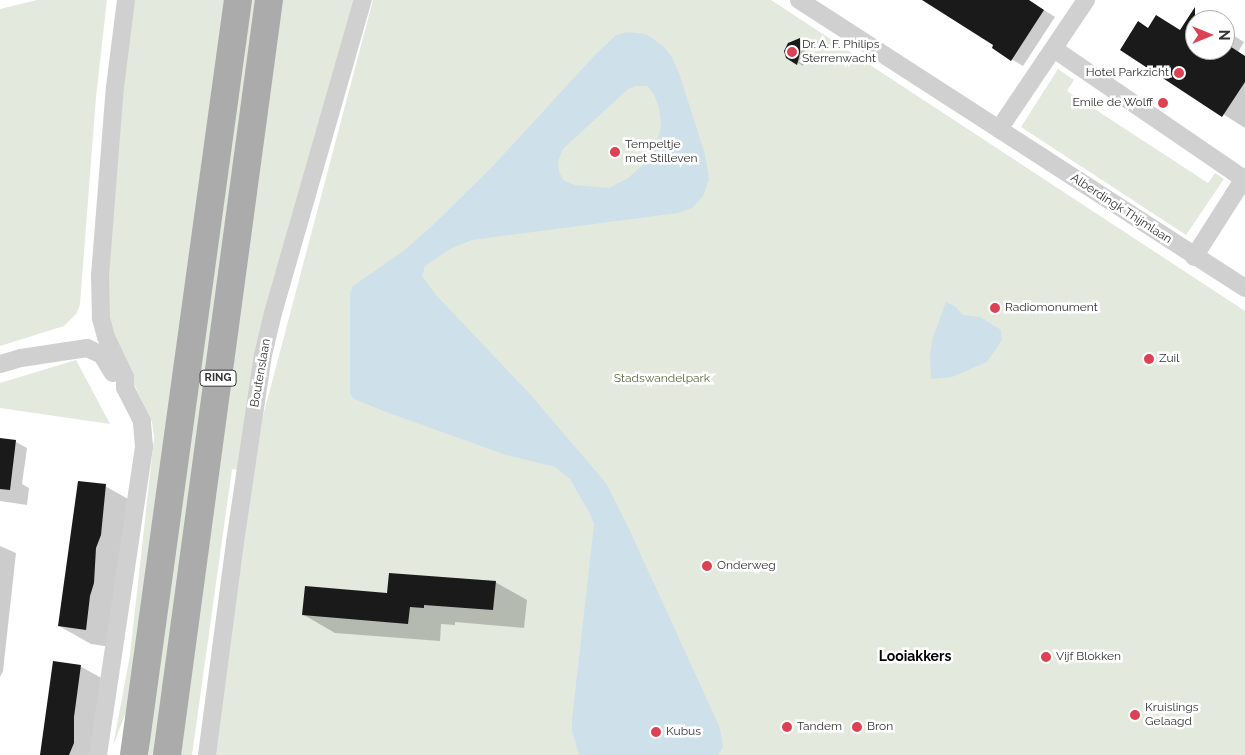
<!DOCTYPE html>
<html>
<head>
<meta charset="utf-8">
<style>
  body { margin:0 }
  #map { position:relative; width:1245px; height:755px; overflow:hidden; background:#fff; font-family:Raleway,sans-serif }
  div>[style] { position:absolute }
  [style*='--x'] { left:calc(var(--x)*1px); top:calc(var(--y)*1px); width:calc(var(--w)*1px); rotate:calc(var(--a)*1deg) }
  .green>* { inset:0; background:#e3e9dd }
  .water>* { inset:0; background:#cee1ea }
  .shadow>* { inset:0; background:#0003 }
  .building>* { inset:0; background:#1a1a1a }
  .street>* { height:18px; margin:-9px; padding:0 9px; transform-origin:9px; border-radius:9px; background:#d0d0d0 }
  .primary>* { height:28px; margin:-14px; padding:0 14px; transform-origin:14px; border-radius:14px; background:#ababab }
  .dots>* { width:14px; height:14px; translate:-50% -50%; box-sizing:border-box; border:2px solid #fff; border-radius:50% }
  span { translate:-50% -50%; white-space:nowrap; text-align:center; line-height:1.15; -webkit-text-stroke:5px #fff; paint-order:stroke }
  .shield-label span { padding:1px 4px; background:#fff; border:1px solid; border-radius:4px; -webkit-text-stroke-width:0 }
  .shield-label { font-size:11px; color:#333; font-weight:700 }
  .poi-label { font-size:12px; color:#333 }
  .left { translate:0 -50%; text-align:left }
  .right { translate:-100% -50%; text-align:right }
  .street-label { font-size:12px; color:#333 }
  .park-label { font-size:12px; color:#586d42 }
  .neighbourhood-label { font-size:14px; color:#000; font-weight:700 }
  .north { position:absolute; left:1185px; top:10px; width:50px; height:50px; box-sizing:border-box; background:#fff; border:1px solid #adadad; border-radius:50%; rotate:90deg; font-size:14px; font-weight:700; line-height:20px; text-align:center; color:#333 }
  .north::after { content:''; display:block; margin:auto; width:18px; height:22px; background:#dd4254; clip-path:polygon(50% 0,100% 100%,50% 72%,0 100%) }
</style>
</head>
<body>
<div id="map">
  <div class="green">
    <div style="clip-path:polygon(37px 0,107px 0,96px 97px,80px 304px,77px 313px,64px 326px,0 346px,0 9px)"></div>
    <div style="clip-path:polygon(132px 0,229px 0,136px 686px,113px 746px,130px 655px,154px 438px,152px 422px,111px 336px,106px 313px,120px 96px)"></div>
    <div style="clip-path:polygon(247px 0,261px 0,158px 755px,149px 755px,152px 707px)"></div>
    <div style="clip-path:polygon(278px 0,355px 0,239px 470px,232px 469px,192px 755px,176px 755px)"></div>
    <div style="clip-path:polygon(373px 0,771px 0,1245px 311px,1245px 755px,210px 755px,263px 416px)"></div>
    <div style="clip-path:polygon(1058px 69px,1074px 80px,1067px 91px,1208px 183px,1215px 173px,1224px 179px,1186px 235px,1021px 127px)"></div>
    <div style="clip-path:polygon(76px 360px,110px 424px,0 408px,0 383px)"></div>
  </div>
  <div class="water">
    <div style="clip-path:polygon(evenodd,627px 32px,646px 34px,662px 45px,672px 57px,680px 76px,705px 154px,709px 179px,703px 196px,692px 208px,678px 213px,472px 240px,450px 249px,425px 266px,422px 276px,437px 296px,530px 394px,606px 483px,630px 531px,720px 728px,723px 747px,718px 755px,579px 755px,572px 731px,572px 720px,594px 524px,590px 514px,570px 479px,555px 467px,506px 455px,386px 412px,354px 399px,350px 394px,350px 293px,353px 286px,402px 252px,431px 227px,493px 166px,593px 57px,616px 35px,627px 32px,636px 86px,647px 86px,654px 94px,659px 108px,661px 126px,656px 146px,643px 165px,628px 178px,609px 188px,575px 185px,563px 180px,559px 171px,558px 161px,563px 149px,628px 89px,636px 86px)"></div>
    <div style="clip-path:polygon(946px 302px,955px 306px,963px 315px,980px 317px,1001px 330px,1002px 340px,987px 362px,952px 377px,931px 379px,930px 353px,933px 337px)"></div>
  </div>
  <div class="shadow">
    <div style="clip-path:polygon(925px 0,1028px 0,1055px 17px,1023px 66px,993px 48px,995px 45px)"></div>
    <div style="clip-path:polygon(1191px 15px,1198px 19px,1200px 16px,1207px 20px,1195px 20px,1195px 50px,1225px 50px,1225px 30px,1244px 42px,1238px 52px,1245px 56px,1245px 128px,1121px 49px,1149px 29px,1181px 31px)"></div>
    <div style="clip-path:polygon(800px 40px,806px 43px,803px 66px,786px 55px,786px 47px)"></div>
    <div style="clip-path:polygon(0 439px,16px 442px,27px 448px,22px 484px,29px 488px,27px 505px,0 501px)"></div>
    <div style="clip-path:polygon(105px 486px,137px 504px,118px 648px,91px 644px,59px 626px)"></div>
    <div style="clip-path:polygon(0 546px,16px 553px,3px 671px,0 677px)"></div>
    <div style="clip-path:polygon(495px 582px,527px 600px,524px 628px,455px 622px,455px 625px,441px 624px,440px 641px,335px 633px,304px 615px,388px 594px)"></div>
    <div style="clip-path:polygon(80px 666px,112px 684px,105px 755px,41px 755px)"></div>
  </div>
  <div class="building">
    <div style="clip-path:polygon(922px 0,1029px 0,1044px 10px,1011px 61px,992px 48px,993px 45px)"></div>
    <div style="clip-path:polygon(1195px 7px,1195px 50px,1225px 50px,1225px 43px,1245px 56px,1245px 82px,1222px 117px,1120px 50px,1138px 21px,1148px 28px,1156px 15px,1180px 30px)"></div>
    <div style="clip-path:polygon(800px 38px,800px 53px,797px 65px,786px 58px,784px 51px,788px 43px)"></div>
    <div style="clip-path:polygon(0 438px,16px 440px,10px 490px,0 489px)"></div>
    <div style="clip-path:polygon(78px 481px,106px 484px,101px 535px,96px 548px,94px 583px,90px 596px,86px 630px,58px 626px)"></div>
    <div style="clip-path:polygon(389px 573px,496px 581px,493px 610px,424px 605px,424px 608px,410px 607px,408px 624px,302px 615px,305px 586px,387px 593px)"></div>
    <div style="clip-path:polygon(53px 661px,81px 665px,74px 717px,74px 743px,69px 755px,40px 755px)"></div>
  </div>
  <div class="street">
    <div style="--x:799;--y:0;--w:531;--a:32.85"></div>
    <div style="--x:1054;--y:49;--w:230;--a:34.4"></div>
    <div style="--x:999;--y:129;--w:156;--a:-56"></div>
    <div style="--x:1194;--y:257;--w:95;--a:-57.5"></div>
    <div style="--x:0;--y:364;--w:22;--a:-16"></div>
    <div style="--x:21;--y:358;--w:67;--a:-8.6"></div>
    <div style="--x:87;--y:348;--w:17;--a:25"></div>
    <div style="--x:102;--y:355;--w:21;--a:59"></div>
    <div style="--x:98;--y:755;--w:312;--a:-81.5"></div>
    <div style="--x:144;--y:446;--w:25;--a:-95"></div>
    <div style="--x:142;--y:421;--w:37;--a:-117"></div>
    <div style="--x:125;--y:388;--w:11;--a:-90"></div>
    <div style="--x:125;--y:377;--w:44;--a:-115.4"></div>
    <div style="--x:106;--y:337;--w:20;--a:-105"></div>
    <div style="--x:101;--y:318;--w:42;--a:-91.4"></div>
    <div style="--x:100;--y:276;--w:190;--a:-85.5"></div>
    <div style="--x:115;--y:87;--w:88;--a:-82.8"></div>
    <div style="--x:207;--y:755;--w:215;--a:-82.5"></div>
    <div style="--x:235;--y:542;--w:189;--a:-81.5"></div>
    <div style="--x:263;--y:355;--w:43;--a:-76.6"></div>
    <div style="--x:273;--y:313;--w:326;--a:-74"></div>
  </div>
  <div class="primary">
    <div style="--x:134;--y:755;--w:762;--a:-82.16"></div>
    <div style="--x:167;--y:755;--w:762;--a:-82.31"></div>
  </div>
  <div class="dots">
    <div style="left:792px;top:52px;background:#dd4254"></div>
    <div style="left:1179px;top:73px;background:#dd4254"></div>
    <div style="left:1163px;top:103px;background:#dd4254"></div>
    <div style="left:615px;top:152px;background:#dd4254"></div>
    <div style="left:995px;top:308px;background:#dd4254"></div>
    <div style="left:1149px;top:359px;background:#dd4254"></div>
    <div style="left:707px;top:566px;background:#dd4254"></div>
    <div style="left:1046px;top:657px;background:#dd4254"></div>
    <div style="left:1135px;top:715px;background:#dd4254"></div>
    <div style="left:787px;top:727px;background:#dd4254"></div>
    <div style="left:857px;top:727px;background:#dd4254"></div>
    <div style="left:656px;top:732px;background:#dd4254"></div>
  </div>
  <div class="shield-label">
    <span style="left:218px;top:378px">RING</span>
  </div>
  <div class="poi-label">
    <span class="left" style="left:802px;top:52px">Dr. A. F. Philips<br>Sterrenwacht</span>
    <span class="right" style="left:1169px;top:73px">Hotel Parkzicht</span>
    <span class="right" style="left:1153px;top:103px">Emile de Wolff</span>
    <span class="left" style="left:625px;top:152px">Tempeltje<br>met Stilleven</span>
    <span class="left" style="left:1005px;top:308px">Radiomonument</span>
    <span class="left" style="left:1159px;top:359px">Zuil</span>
    <span class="left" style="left:717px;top:566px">Onderweg</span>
    <span class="left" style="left:1056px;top:657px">Vijf Blokken</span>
    <span class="left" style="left:1145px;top:715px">Kruislings<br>Gelaagd</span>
    <span class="left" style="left:797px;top:727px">Tandem</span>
    <span class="left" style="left:867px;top:727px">Bron</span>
    <span class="left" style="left:666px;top:732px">Kubus</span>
  </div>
  <div class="street-label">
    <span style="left:1121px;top:209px;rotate:33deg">Alberdingk Thijmlaan</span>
    <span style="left:261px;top:373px;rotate:-80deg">Boutenslaan</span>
  </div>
  <div class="park-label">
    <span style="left:662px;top:379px">Stadswandelpark</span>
  </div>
  <div class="neighbourhood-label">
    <span style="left:915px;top:656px">Looiakkers</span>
  </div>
  <div class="north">N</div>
</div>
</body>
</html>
